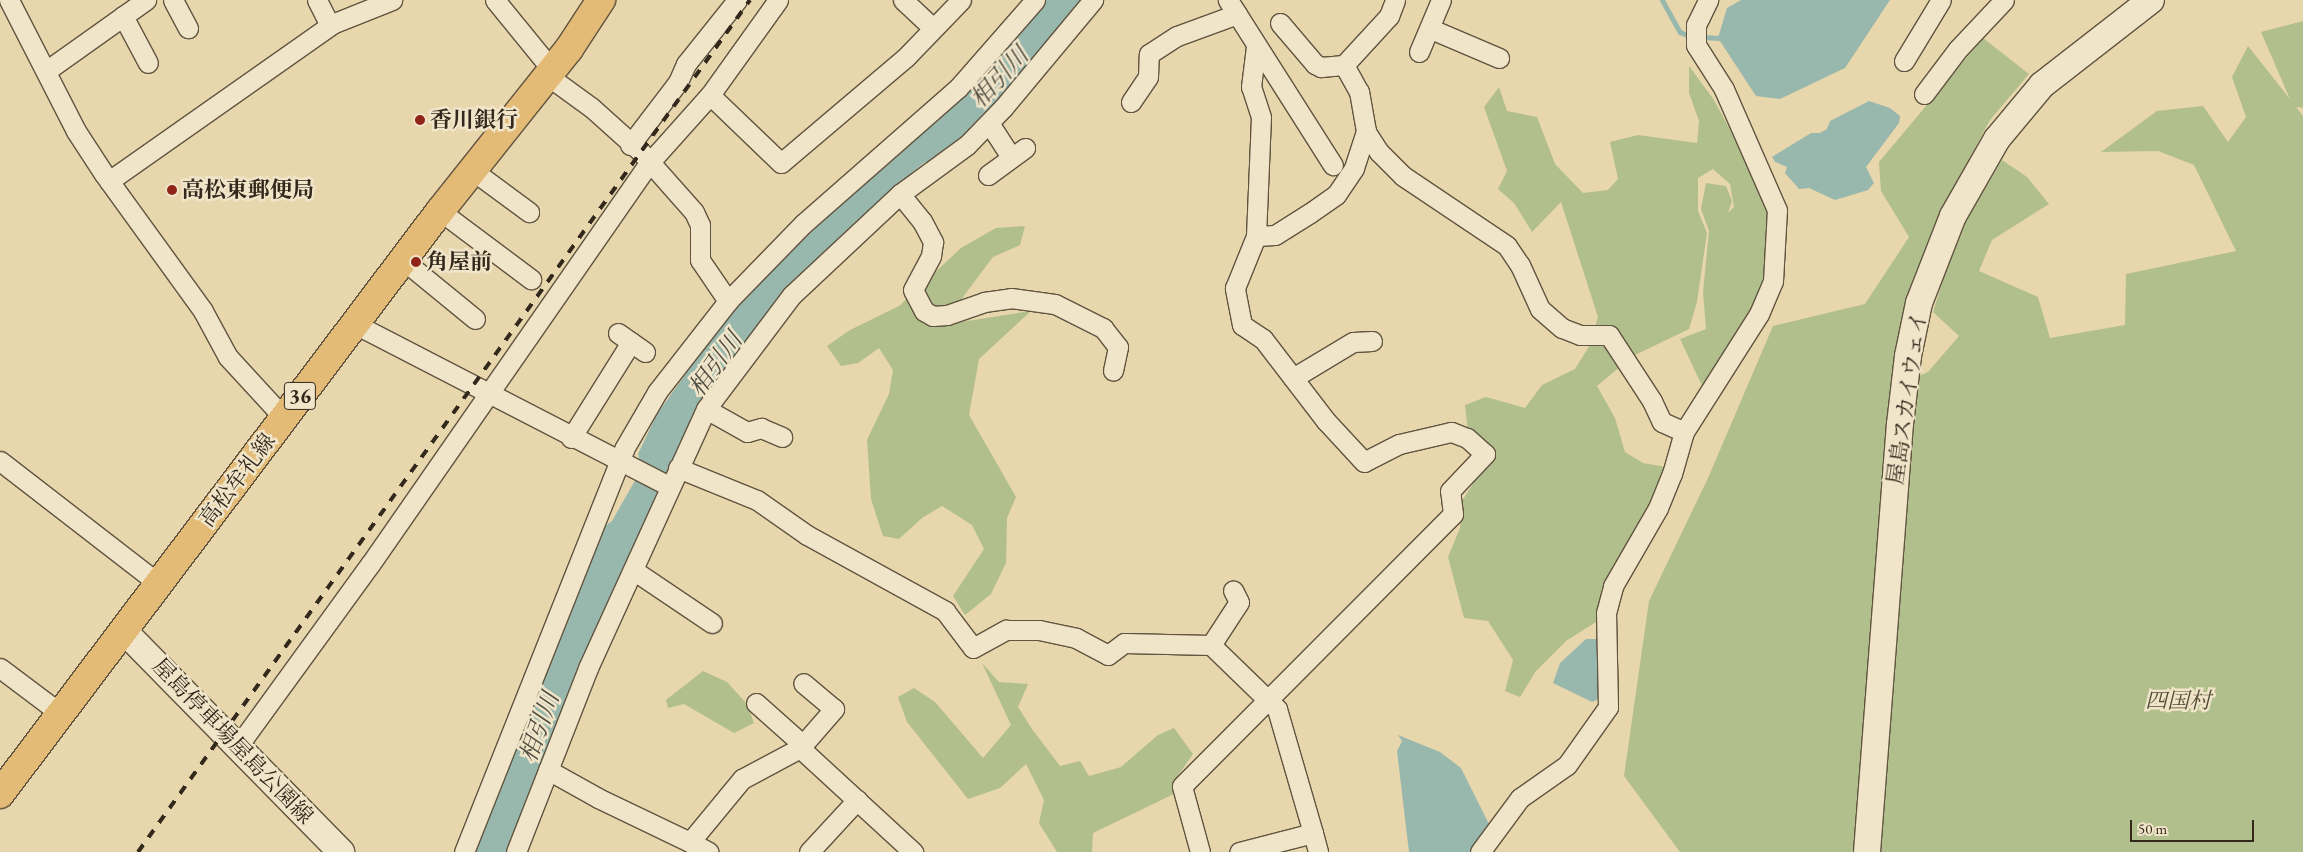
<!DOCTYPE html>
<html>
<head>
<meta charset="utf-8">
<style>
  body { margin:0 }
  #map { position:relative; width:2303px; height:852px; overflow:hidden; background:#e8d6ac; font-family:"EB Garamond","Noto Serif JP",serif }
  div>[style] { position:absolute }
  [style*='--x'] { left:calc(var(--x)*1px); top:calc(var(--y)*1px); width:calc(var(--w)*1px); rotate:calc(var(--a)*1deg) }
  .green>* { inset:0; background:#b1bf8d }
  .water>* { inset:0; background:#98b8ae }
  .stream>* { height:5px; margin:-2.5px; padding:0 2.5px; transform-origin:2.5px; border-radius:2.5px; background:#98b8ae }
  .roads { filter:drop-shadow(1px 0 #605440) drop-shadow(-1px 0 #605440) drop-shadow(0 1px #605440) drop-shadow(0 -1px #605440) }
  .street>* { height:19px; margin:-9.5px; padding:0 9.5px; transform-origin:9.5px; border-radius:9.5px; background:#f0e4c9 }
  .secondary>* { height:26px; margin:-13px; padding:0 13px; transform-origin:13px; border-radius:13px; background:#f0e4c9 }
  .primary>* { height:28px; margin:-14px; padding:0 14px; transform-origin:14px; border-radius:14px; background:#e4bb76 }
  .rail>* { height:4px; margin-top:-2px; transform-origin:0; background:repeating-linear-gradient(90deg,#32281c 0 9px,transparent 0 18px) }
  .dots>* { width:14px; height:14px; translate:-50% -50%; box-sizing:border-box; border:2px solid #f0e4c9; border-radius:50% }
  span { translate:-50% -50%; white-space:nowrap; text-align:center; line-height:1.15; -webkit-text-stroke:5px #f0e4c9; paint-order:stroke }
  .shield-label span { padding:1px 4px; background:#f0e4c9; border:1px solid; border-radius:4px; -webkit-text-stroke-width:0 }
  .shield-label { font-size:21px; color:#32281c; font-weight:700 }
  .poi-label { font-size:22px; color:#32281c; font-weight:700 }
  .left { translate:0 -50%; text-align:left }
  .street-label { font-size:22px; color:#32281c }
  .park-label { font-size:22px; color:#524e38; font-style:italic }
  .water-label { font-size:24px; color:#4c4c40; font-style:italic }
  .scale { position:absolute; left:2130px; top:820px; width:124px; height:22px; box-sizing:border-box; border:2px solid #32281c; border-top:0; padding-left:6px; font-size:15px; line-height:18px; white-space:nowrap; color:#32281c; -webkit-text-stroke:4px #f0e4c9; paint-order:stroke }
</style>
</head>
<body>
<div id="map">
  <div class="green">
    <div style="clip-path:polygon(2303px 21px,2303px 108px,2296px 107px,2303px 116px,2303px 852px,1680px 852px,1624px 776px,1649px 601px,1708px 478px,1773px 326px,1865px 304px,1909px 237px,1881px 191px,1879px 162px,1983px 38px,2029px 74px,1990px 120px,1939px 216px,1898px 385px,1928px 372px,1959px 336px,1933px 312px,1957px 235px,2002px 160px,2027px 177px,2049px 204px,1992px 240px,1979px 271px,2038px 297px,2050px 338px,2125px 325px,2126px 274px,2236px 251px,2194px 165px,2158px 151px,2101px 152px,2157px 111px,2203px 106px,2228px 142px,2246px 117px,2232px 77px,2248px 46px,2290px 99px,2261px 32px)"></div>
    <div style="clip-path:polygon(1689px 66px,1714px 100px,1762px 189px,1768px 221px,1765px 234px,1767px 280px,1755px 313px,1705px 392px,1680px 339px,1706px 329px,1703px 292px,1709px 231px,1701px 209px,1706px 183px,1726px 186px,1732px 201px,1728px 213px,1734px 207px,1730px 184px,1713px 169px,1698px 178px,1698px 211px,1707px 233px,1697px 302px,1689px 329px,1633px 356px,1597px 386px,1615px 418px,1625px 452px,1643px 463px,1666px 467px,1647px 517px,1607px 582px,1596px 622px,1566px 641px,1536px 671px,1520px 697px,1505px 691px,1513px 660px,1488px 621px,1464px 618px,1448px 557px,1460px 528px,1462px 501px,1490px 457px,1468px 433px,1465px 405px,1486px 397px,1525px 408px,1542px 385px,1575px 369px,1590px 345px,1598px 317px,1561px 202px,1532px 232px,1514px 203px,1498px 189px,1507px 171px,1484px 107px,1499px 87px,1507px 111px,1537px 117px,1555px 164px,1583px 193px,1608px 190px,1618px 179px,1610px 142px,1638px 135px,1697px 143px,1699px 121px,1689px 93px)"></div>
    <div style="clip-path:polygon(1025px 226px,1020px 245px,993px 257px,942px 325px,1031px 311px,979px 359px,969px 415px,1016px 497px,1007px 518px,1006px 563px,991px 594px,965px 615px,953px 596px,984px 549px,972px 525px,942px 506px,922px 518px,899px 539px,883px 536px,871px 499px,867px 440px,889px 394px,893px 370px,879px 348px,858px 363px,841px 366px,827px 346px,850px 330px,899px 306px,961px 248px,996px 228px)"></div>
    <div style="clip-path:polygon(982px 663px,999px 682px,1028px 684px,1018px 707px,1032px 729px,1060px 766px,1080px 761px,1089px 776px,1121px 767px,1158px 735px,1174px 728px,1193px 754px,1177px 777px,1176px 793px,1093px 833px,1092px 852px,1057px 852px,1039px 823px,1044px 800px,1026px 764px,1000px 788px,968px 799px,907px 722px,898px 697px,914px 688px,935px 702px,983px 758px,1011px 725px)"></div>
    <div style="clip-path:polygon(703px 671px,727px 682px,747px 704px,754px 723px,734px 733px,684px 704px,668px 708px,666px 700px)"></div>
  </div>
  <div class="water">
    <div style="clip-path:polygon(1045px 0,1085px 0,1022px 76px,956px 143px,932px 163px,925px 162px,878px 201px,784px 293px,638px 543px,602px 614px,509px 852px,472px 852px,564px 614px,569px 615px,600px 530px,612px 521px,637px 477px,640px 462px,638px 454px,657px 414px,735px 305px,1012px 41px)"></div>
    <div style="clip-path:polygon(1741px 0,1890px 0,1845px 68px,1780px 99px,1756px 96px,1718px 38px,1727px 8px)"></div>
    <div style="clip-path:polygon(1869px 101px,1890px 108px,1900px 116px,1899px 123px,1866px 167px,1874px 183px,1868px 190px,1835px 200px,1809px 188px,1799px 189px,1785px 173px,1787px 167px,1775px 162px,1772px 157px,1811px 133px,1820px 133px,1827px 129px,1830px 121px)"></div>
    <div style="clip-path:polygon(1586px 639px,1598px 639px,1599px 699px,1592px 702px,1553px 683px,1560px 663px)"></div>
    <div style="clip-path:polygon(1398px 735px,1440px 752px,1461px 768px,1490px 826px,1475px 852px,1409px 852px,1397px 751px,1402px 741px)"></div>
  </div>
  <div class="stream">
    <div style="--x:1662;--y:0;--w:37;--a:61"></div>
    <div style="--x:1680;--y:32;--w:12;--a:24"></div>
    <div style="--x:1703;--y:37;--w:15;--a:4"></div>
  </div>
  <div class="roads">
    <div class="street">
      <div style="--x:9;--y:0;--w:147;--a:62.9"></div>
      <div style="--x:76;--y:131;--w:51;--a:56.9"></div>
      <div style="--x:104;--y:174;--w:169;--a:54.1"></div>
      <div style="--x:203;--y:311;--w:52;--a:61.5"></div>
      <div style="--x:228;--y:357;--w:83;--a:47.4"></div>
      <div style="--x:173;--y:0;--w:32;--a:62"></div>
      <div style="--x:317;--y:0;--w:28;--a:63"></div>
      <div style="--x:495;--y:0;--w:90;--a:50.8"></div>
      <div style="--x:903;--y:0;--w:41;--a:43"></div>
      <div style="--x:1237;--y:14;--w:179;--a:57.6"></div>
      <div style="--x:123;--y:16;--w:53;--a:62"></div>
      <div style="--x:1280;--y:23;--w:54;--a:49.5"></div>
      <div style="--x:1315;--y:64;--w:7;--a:27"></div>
      <div style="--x:1321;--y:67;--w:23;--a:-5"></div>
      <div style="--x:1431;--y:29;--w:74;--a:23.1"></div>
      <div style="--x:1419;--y:52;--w:56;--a:-67.1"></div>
      <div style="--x:1904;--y:61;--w:71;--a:-58.8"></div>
      <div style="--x:46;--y:71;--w:123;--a:-35.4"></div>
      <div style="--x:548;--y:76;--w:54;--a:36"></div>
      <div style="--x:592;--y:108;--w:64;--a:41.9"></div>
      <div style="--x:640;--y:151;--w:81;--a:48.5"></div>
      <div style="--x:694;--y:212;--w:14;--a:65"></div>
      <div style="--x:700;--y:225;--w:35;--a:90"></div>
      <div style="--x:700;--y:260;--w:50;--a:55.7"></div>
      <div style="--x:1924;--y:94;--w:56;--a:-52.9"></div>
      <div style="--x:1958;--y:49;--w:67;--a:-46.8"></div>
      <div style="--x:710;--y:95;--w:98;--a:43.8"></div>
      <div style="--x:781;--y:163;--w:164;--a:-40.3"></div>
      <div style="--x:906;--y:57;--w:79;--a:-46"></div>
      <div style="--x:1131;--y:102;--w:30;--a:-56"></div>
      <div style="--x:1148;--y:77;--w:23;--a:-88"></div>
      <div style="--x:1149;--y:54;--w:33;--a:-33"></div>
      <div style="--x:1177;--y:36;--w:64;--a:-20.1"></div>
      <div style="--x:1237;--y:14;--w:17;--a:-123"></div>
      <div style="--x:989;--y:123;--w:40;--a:57.1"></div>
      <div style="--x:1366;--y:132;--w:24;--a:57"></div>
      <div style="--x:1379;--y:152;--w:34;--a:45"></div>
      <div style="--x:1403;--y:176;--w:125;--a:33.9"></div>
      <div style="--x:1507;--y:246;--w:23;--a:56"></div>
      <div style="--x:1520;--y:265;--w:48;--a:65.6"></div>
      <div style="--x:1540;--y:309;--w:29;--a:41"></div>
      <div style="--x:1562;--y:328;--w:19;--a:21"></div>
      <div style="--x:1580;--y:335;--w:29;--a:0"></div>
      <div style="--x:1609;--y:335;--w:79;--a:56.9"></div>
      <div style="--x:1652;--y:401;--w:23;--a:65"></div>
      <div style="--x:1662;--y:422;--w:24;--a:24"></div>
      <div style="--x:1684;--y:432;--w:140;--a:-57.6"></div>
      <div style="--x:1759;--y:314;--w:36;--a:-67"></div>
      <div style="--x:1773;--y:281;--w:71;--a:-86.8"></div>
      <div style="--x:1777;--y:210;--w:132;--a:-113.7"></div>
      <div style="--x:1724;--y:89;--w:52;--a:-122.5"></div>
      <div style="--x:1696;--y:45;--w:20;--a:-90"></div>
      <div style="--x:1696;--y:25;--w:28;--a:-64"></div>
      <div style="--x:630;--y:145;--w:79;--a:-52.7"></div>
      <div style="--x:678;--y:82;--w:20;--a:-66"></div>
      <div style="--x:686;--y:64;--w:82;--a:-51.4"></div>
      <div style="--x:472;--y:170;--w:71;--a:36.4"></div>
      <div style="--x:988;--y:175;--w:46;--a:-36.1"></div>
      <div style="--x:109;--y:181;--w:273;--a:-35.1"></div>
      <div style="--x:332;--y:24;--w:65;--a:-21.8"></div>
      <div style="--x:900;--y:194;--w:35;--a:51"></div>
      <div style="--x:922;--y:221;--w:24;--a:62"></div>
      <div style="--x:933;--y:242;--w:14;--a:98"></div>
      <div style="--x:931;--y:256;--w:38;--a:118"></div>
      <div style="--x:913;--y:290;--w:24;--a:62"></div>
      <div style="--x:924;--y:311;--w:10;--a:29"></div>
      <div style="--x:933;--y:316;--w:14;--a:-4"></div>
      <div style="--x:947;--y:315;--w:39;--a:-19"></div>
      <div style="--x:984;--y:302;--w:27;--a:-8"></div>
      <div style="--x:1011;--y:298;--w:44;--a:7.8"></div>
      <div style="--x:1055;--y:304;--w:54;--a:26.6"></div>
      <div style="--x:1103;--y:328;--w:24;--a:52"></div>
      <div style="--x:1118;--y:347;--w:24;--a:102"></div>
      <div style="--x:440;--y:211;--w:114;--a:36.8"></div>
      <div style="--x:1256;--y:236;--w:19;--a:-3"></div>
      <div style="--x:1275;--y:235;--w:41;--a:-32.2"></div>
      <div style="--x:1310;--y:213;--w:32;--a:-35"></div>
      <div style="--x:1336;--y:195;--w:32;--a:-56"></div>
      <div style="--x:1354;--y:168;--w:39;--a:-72"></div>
      <div style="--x:1366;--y:131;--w:40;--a:-100"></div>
      <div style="--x:1359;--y:92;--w:31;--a:-119"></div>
      <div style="--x:1344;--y:65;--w:67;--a:-47.4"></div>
      <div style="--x:1389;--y:16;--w:17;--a:-69"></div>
      <div style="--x:403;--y:260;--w:93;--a:39.3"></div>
      <div style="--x:355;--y:324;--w:353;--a:27.3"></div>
      <div style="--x:618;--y:333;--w:33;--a:35"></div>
      <div style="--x:1293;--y:378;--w:70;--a:-31"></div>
      <div style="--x:1353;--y:342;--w:19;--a:-3"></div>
      <div style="--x:706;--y:409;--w:47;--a:29.3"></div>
      <div style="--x:747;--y:432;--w:15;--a:-16"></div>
      <div style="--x:761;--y:428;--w:23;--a:23"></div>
      <div style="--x:571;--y:438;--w:113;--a:-58"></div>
      <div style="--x:0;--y:461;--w:201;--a:37.7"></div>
      <div style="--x:678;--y:468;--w:85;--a:22.1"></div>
      <div style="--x:757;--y:500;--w:61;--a:35"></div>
      <div style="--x:807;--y:535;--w:158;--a:28.8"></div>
      <div style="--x:945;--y:611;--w:46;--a:52.9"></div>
      <div style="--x:973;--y:648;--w:38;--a:-29"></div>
      <div style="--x:1006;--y:630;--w:33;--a:0"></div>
      <div style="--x:1039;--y:630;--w:38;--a:12"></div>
      <div style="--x:1076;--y:638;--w:36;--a:28"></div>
      <div style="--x:1108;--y:655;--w:20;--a:-37"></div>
      <div style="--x:1124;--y:643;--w:87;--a:1.3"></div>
      <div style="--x:1211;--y:645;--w:92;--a:44.1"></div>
      <div style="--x:1277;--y:709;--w:129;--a:73.8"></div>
      <div style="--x:1313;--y:833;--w:76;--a:165.6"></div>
      <div style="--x:633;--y:570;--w:95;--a:33.9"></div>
      <div style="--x:1211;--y:645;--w:51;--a:-56.9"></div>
      <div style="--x:1239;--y:602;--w:13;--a:-117"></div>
      <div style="--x:0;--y:668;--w:76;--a:37"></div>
      <div style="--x:756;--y:703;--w:62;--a:41.7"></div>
      <div style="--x:238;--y:746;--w:226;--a:-54"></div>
      <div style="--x:371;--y:563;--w:489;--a:-55.2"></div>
      <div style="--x:650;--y:162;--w:90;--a:-48.2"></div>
      <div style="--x:710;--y:95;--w:117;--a:-54.4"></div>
      <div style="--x:800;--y:748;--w:52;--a:-48.9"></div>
      <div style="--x:834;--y:709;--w:40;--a:-140"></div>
      <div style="--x:548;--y:770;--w:57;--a:29.2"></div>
      <div style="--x:598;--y:798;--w:102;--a:25.6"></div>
      <div style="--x:690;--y:842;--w:82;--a:-50.5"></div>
      <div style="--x:742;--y:779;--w:66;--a:-28.1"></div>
      <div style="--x:800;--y:748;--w:154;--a:42.6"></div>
      <div style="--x:1313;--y:833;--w:20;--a:75"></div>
      <div style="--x:690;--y:842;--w:21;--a:28"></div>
      <div style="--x:464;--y:852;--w:434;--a:-68.3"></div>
      <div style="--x:624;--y:449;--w:66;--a:-59.9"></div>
      <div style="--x:657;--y:392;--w:115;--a:-52"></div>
      <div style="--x:728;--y:301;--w:107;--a:-45.8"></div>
      <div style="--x:803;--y:224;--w:206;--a:-41.3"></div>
      <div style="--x:958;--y:88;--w:117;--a:-48.8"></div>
      <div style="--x:516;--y:852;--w:198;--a:-68.6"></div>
      <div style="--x:588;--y:668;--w:285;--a:-65.5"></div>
      <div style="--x:706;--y:409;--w:143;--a:-53"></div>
      <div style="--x:792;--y:295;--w:148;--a:-43.1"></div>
      <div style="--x:900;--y:194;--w:83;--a:-36.2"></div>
      <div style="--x:967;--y:145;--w:52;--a:-45.8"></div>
      <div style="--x:1003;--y:108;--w:141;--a:-50.2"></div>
      <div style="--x:809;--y:852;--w:71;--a:-47.3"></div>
      <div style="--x:1200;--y:852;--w:68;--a:-105.3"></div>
      <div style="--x:1182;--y:786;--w:384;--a:-45.1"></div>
      <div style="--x:1453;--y:514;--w:23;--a:-97"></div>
      <div style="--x:1450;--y:491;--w:51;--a:-46.6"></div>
      <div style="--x:1485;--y:454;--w:24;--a:-138"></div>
      <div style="--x:1467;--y:438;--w:17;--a:-159"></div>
      <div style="--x:1451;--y:432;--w:53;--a:167"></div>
      <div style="--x:1399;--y:444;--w:39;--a:153"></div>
      <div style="--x:1364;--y:462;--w:56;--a:-132.8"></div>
      <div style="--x:1326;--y:421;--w:103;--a:-127.5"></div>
      <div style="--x:1263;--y:339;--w:25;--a:-146"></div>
      <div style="--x:1242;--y:325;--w:38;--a:-101"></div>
      <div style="--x:1235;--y:288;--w:56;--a:-68"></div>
      <div style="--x:1256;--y:236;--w:119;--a:-87.6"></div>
      <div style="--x:1261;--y:117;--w:32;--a:-108"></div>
      <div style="--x:1251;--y:87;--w:39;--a:-83"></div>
      <div style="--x:1480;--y:852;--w:67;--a:-53.5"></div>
      <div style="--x:1520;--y:798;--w:57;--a:-35.1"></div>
      <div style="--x:1567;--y:765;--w:71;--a:-54.7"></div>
      <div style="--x:1608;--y:707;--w:94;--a:-91.2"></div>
      <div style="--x:1606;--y:613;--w:28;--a:-75"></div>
      <div style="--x:1613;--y:586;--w:90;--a:-60"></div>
      <div style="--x:1658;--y:508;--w:37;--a:-68"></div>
      <div style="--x:1672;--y:474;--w:44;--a:-74.1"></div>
    </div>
    <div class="secondary">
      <div style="--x:124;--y:631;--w:310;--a:45.5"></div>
      <div style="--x:1867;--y:852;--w:429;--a:-85.6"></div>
      <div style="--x:1900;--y:424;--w:68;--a:-83.3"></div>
      <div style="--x:1908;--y:356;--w:54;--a:-78.3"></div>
      <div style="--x:1919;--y:303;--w:93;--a:-68.7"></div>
      <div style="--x:1953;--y:216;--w:89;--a:-60.3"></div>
      <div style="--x:1997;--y:139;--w:70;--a:-50.2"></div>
      <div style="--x:2042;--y:85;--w:138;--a:-37.9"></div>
    </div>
    <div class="primary">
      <div style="--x:0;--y:794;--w:730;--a:-52.96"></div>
      <div style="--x:440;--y:211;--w:207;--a:-51.5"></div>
      <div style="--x:569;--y:49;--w:59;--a:-56.9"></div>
    </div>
  </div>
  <div class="rail">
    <div style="--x:138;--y:852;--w:1049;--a:-54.31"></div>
  </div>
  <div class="dots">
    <div style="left:420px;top:120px;background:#8f2418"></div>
    <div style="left:172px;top:190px;background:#8f2418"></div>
    <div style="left:416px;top:262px;background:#8f2418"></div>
  </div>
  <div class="shield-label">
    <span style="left:300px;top:396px">36</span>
  </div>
  <div class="poi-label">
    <span class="left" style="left:430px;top:120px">香川銀行</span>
    <span class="left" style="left:182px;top:190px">高松東郵便局</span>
    <span class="left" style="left:426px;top:262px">角屋前</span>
  </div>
  <div class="street-label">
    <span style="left:1907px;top:398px;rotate:-82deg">屋島スカイウェイ</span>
    <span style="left:237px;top:480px;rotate:-53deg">高松牟礼線</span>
    <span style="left:233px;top:741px;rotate:46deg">屋島停車場屋島公園線</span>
  </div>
  <div class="park-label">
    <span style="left:2178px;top:701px">四国村</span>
  </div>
  <div class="water-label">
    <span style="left:999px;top:77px;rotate:-47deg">相引川</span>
    <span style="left:715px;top:364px;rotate:-54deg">相引川</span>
    <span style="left:539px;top:727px;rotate:-70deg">相引川</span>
  </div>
  <div class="scale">50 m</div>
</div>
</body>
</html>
